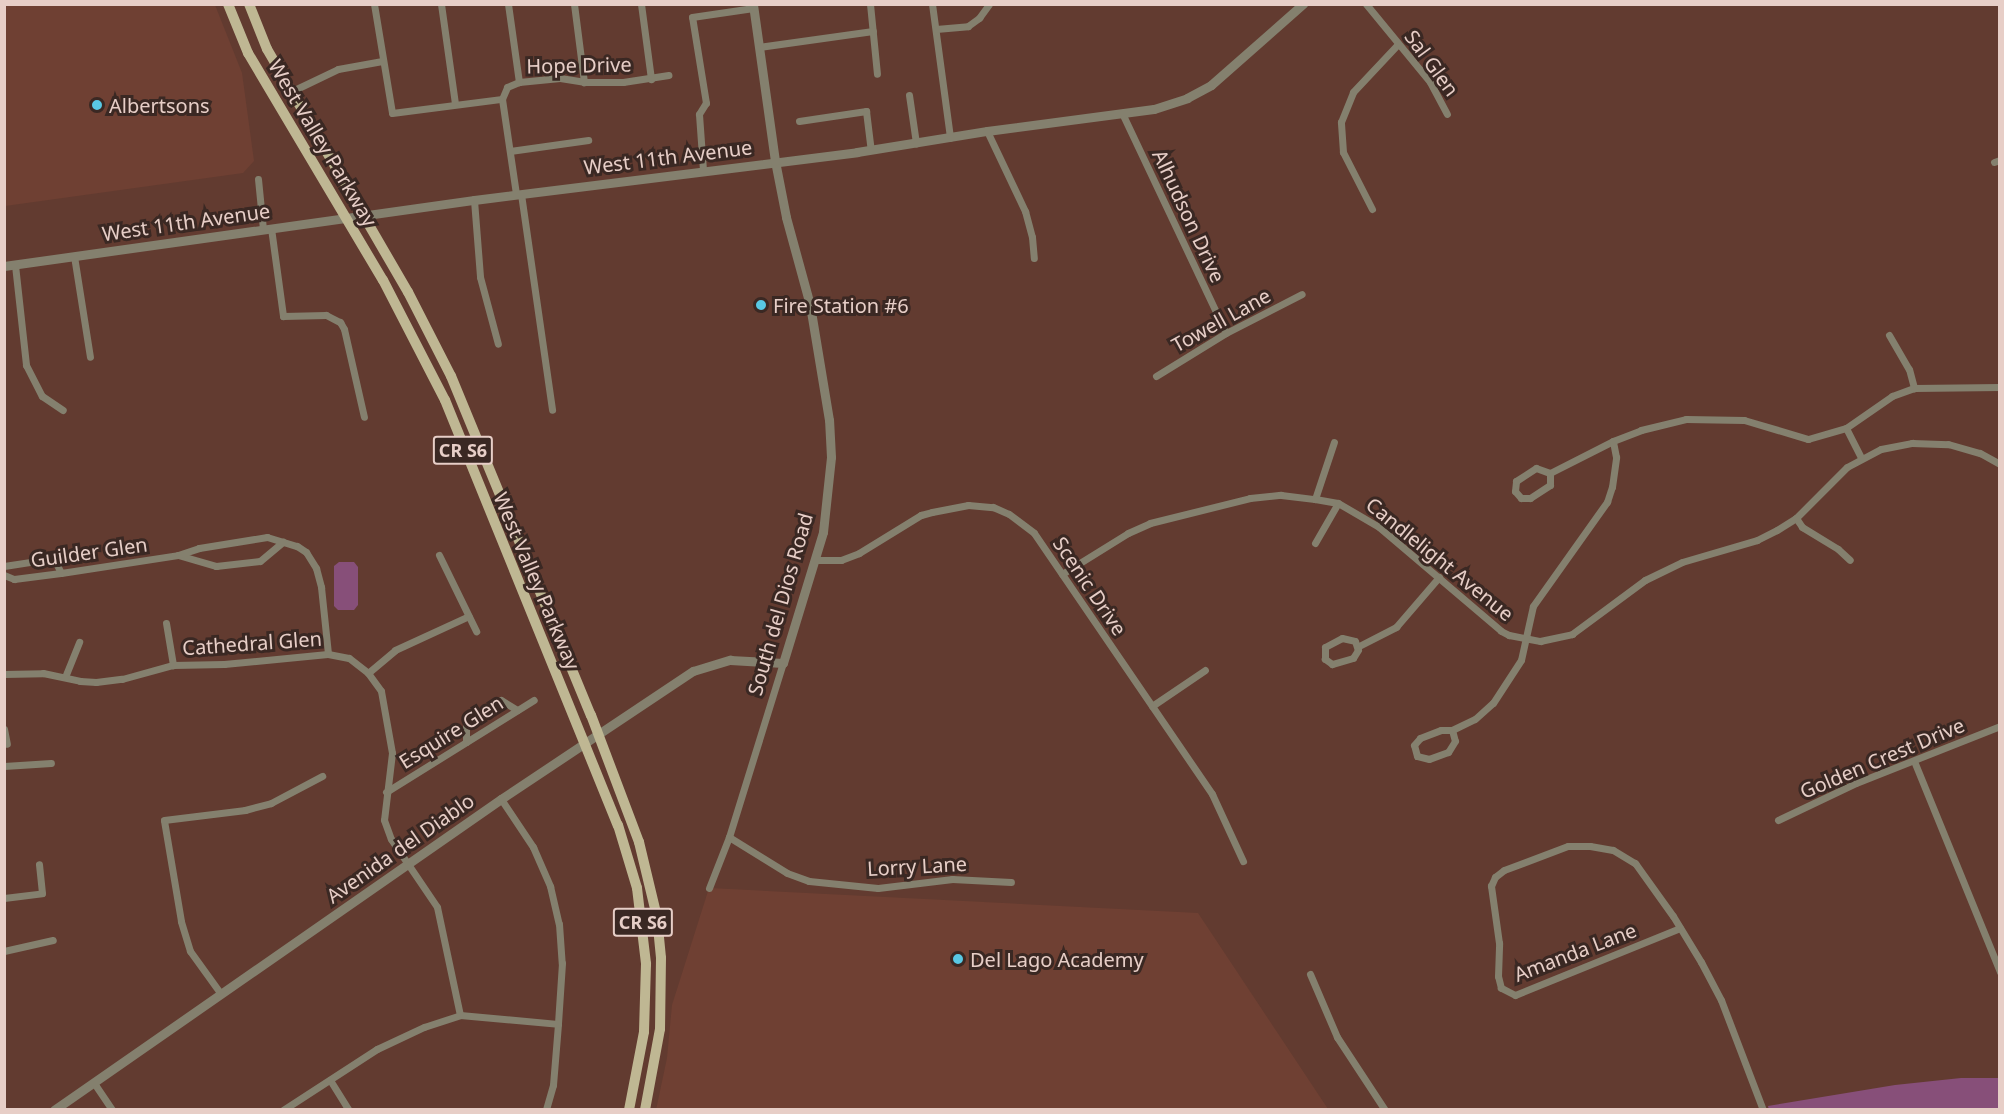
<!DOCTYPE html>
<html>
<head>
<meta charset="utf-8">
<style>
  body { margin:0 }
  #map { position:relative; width:2004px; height:1114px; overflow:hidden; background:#623b30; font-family:"Noto Sans",sans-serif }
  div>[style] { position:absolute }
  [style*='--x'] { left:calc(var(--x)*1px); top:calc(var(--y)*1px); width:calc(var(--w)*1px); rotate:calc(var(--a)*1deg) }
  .built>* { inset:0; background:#6f4033 }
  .green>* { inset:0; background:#874f79 }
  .minor>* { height:7px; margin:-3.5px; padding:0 3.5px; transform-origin:3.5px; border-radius:3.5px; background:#84806e }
  .tertiary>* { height:9px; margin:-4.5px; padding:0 4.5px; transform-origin:4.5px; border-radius:4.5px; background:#84806e }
  .primary>* { height:10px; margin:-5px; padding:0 5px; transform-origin:5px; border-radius:5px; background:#bfb793 }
  .dots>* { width:16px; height:16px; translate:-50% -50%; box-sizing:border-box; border:3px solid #3a2823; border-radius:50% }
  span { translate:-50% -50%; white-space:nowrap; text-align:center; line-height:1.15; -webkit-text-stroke:6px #3a2823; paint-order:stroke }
  .shield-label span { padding:2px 4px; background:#3a2823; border:2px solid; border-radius:4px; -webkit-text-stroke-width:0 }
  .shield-label { font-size:18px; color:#e7cec7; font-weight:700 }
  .street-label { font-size:20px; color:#e7cec7 }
  .poi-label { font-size:20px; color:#e7cec7 }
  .left { translate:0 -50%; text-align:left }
  .frame { position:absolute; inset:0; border:6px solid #e7cec7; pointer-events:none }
</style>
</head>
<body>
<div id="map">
  <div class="built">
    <div style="clip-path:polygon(4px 5px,215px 5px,242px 73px,254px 161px,243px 173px,5px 206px)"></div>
    <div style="clip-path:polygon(709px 888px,1198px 913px,1328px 1109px,656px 1110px,667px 1058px,672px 1005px)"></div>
  </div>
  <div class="green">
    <div style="clip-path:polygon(339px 562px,354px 562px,358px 567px,358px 605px,354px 610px,338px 610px,334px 606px,334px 566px)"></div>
    <div style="clip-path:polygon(1961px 1078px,1999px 1078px,1999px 1109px,1769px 1110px,1768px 1106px,1895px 1085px)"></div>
  </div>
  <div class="minor">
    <div style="--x:374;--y:4;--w:110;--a:80.6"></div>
    <div style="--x:392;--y:113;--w:111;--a:-7.3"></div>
    <div style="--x:502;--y:99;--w:13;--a:-67"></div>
    <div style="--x:507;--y:87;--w:13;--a:-23"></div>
    <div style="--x:519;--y:82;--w:41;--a:-5.6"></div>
    <div style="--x:560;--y:78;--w:24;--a:9"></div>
    <div style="--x:584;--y:82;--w:39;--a:0"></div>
    <div style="--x:623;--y:82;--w:46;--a:-8.8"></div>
    <div style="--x:441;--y:4;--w:101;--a:82"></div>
    <div style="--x:508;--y:4;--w:79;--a:82"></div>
    <div style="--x:574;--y:4;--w:79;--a:82.7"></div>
    <div style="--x:641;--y:4;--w:76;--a:82.4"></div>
    <div style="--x:870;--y:4;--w:70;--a:84.3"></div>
    <div style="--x:932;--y:4;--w:135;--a:82.3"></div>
    <div style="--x:1366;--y:4;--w:101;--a:50.6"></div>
    <div style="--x:1430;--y:82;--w:36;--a:62"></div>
    <div style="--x:936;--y:29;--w:32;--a:-5"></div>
    <div style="--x:968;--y:26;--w:14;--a:-36"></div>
    <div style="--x:979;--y:18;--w:17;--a:-54"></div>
    <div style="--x:759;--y:47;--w:115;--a:-8"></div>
    <div style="--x:290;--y:92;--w:53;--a:-25.6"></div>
    <div style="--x:338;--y:69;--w:45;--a:-10.3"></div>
    <div style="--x:909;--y:95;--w:49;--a:81.7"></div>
    <div style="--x:502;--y:99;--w:96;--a:81.6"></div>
    <div style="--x:1122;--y:113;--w:243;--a:64.7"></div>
    <div style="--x:799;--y:121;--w:68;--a:-8.5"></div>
    <div style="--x:866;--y:111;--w:39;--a:83"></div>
    <div style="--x:987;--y:131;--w:89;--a:64.6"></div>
    <div style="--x:1025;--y:211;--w:27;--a:75"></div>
    <div style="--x:1032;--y:237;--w:21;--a:85"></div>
    <div style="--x:510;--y:151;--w:79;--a:-8"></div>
    <div style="--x:1994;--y:162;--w:6;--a:-18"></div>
    <div style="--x:703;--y:170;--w:56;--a:-94.1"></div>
    <div style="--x:699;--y:114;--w:13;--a:-58"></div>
    <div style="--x:706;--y:103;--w:87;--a:-99.2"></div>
    <div style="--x:692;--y:17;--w:62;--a:-8.4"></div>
    <div style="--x:258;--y:179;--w:50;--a:84.3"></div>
    <div style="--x:521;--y:194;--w:218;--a:81.8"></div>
    <div style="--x:474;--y:200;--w:77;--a:85.5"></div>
    <div style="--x:480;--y:277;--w:69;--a:75"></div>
    <div style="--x:1372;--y:209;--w:64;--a:-117"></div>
    <div style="--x:1343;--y:152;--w:30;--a:-94"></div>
    <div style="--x:1341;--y:122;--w:32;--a:-68"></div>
    <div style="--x:1353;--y:92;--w:66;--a:-46.8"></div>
    <div style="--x:271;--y:228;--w:89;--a:82.2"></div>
    <div style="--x:283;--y:316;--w:43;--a:-1.3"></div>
    <div style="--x:326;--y:315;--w:16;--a:27"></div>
    <div style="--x:340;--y:322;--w:8;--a:60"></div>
    <div style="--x:344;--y:329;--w:90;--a:77.2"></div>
    <div style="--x:74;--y:256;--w:102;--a:81"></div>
    <div style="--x:15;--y:265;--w:101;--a:83.7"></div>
    <div style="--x:26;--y:365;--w:35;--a:63"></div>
    <div style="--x:42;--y:396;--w:25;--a:34"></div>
    <div style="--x:1889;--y:335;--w:39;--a:60"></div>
    <div style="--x:1909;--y:369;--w:20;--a:75"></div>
    <div style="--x:1156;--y:376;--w:82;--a:-31.6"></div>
    <div style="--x:1226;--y:333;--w:85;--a:-27.2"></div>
    <div style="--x:1846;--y:428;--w:34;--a:63"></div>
    <div style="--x:1536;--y:468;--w:15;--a:20"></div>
    <div style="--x:1550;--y:473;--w:12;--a:90"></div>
    <div style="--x:1550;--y:485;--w:24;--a:147"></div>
    <div style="--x:1530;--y:498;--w:9;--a:180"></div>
    <div style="--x:1521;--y:498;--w:9;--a:-131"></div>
    <div style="--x:1515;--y:491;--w:10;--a:-84"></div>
    <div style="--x:1516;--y:481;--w:24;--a:-33"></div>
    <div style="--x:1550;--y:473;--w:71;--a:-26.9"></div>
    <div style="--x:1613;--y:441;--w:30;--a:-21"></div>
    <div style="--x:1641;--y:430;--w:46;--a:-13.7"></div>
    <div style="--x:1686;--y:419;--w:58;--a:1"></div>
    <div style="--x:1744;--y:420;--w:67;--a:16.5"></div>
    <div style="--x:1808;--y:439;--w:40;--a:-16"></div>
    <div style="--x:1846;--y:428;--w:56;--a:-34.8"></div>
    <div style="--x:1892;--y:396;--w:23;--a:-20"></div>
    <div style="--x:1914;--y:388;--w:86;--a:-0.7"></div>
    <div style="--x:1315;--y:499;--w:60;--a:-71.6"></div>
    <div style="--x:1796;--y:518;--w:11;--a:56"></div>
    <div style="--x:1802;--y:527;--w:42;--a:31.4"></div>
    <div style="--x:1838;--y:549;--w:16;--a:43"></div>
    <div style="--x:1315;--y:543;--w:46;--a:-60.1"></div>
    <div style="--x:178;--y:555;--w:40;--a:16"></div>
    <div style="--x:216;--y:566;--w:44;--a:-6.5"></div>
    <div style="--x:260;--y:561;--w:30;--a:-40"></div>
    <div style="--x:439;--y:555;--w:85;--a:64"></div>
    <div style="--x:816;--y:560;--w:25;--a:0"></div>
    <div style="--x:841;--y:560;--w:19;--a:-21"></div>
    <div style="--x:859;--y:553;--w:73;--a:-31.5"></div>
    <div style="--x:921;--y:515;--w:11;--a:-15"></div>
    <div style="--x:932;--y:512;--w:37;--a:-11"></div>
    <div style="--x:968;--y:505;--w:25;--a:5"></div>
    <div style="--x:993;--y:507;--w:17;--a:24"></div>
    <div style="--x:1009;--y:514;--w:31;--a:37"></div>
    <div style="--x:1034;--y:533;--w:316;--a:55.7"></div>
    <div style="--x:1212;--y:794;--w:74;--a:65.2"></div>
    <div style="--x:4;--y:566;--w:47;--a:-8.7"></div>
    <div style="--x:50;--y:559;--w:7;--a:34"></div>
    <div style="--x:56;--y:563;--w:11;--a:63"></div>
    <div style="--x:1062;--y:574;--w:78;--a:-31.8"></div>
    <div style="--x:1128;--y:533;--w:24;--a:-24"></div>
    <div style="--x:1150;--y:523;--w:103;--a:-14"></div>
    <div style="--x:1250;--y:498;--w:31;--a:-6"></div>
    <div style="--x:1281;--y:495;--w:34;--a:7"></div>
    <div style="--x:1315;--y:499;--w:23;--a:10"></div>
    <div style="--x:1338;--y:503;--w:48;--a:30.3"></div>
    <div style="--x:1379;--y:527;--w:160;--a:40.4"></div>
    <div style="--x:1501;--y:631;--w:9;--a:27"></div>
    <div style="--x:1509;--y:635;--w:32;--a:11"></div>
    <div style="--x:1540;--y:641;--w:33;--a:-12"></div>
    <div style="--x:1572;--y:634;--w:91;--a:-36.5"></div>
    <div style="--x:1645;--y:580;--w:41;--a:-25.9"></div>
    <div style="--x:1682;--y:562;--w:78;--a:-16.3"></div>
    <div style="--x:1757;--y:540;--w:22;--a:-27"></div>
    <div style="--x:1777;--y:530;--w:22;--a:-32"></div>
    <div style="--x:1796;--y:518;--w:72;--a:-45"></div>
    <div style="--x:1847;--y:467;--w:38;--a:-28"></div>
    <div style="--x:1881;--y:449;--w:32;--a:-11"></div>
    <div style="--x:1912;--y:443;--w:36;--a:2"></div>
    <div style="--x:1948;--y:444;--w:33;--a:16"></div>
    <div style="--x:1980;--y:453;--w:23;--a:29"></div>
    <div style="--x:4;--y:575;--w:11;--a:22"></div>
    <div style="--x:14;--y:579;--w:47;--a:-7.3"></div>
    <div style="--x:61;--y:573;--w:118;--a:-8.7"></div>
    <div style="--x:178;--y:555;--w:22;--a:-18"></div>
    <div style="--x:199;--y:548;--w:69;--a:-9.2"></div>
    <div style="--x:267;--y:537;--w:31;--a:17"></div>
    <div style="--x:297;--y:546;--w:11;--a:34"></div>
    <div style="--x:306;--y:552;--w:19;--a:58"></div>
    <div style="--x:316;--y:568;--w:20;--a:75"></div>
    <div style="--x:321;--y:587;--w:67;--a:84"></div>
    <div style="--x:166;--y:623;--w:43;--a:80.5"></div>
    <div style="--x:1342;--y:638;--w:13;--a:13"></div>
    <div style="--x:1355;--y:641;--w:9;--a:72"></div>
    <div style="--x:1358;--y:650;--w:9;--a:122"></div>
    <div style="--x:1353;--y:658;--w:22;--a:164"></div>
    <div style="--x:1332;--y:664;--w:9;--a:-144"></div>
    <div style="--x:1325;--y:659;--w:12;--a:-90"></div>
    <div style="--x:1325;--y:647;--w:19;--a:-28"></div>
    <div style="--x:1359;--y:646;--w:42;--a:-27.2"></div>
    <div style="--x:1396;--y:627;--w:66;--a:-49.3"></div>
    <div style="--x:368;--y:673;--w:35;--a:-40"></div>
    <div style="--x:395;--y:650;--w:81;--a:-24.7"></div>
    <div style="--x:4;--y:674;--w:39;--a:-1"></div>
    <div style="--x:43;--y:673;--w:38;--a:12"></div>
    <div style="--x:80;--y:681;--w:16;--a:4"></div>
    <div style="--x:96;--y:682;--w:26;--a:-7"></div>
    <div style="--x:122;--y:679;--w:53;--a:-15.4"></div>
    <div style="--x:173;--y:665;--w:51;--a:-1.1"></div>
    <div style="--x:224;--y:664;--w:104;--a:-5.5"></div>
    <div style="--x:328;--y:654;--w:21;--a:11"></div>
    <div style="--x:349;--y:658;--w:24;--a:38"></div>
    <div style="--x:368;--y:673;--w:22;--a:54"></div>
    <div style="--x:381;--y:691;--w:63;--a:79.9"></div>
    <div style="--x:392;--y:753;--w:67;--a:96.8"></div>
    <div style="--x:384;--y:820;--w:20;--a:70"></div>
    <div style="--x:391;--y:839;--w:82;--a:55.9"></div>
    <div style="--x:437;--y:907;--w:110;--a:78"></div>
    <div style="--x:65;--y:677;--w:38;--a:-68"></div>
    <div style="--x:1152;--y:706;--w:64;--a:-34.2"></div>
    <div style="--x:4;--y:729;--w:15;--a:79"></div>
    <div style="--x:1452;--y:730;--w:11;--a:75"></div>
    <div style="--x:1455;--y:741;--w:13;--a:122"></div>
    <div style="--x:1448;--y:752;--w:20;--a:160"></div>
    <div style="--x:1429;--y:759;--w:12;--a:-166"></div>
    <div style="--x:1417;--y:756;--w:11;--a:-105"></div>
    <div style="--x:1414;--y:745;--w:9;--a:-49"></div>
    <div style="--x:1420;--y:738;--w:22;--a:-21"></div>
    <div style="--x:1441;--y:730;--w:11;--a:0"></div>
    <div style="--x:1452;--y:730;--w:25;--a:-26"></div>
    <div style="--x:1475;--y:719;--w:24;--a:-42"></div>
    <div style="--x:1493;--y:703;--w:51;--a:-56.9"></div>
    <div style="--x:1521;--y:660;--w:55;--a:-77.5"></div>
    <div style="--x:1533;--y:606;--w:128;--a:-54.6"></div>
    <div style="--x:1607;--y:502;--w:16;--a:-72"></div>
    <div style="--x:1612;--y:487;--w:30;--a:-82"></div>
    <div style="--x:1616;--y:457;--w:16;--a:-101"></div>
    <div style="--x:466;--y:742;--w:20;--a:-90"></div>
    <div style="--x:466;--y:722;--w:41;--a:-32.2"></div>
    <div style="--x:501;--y:700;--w:19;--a:32"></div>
    <div style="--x:1914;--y:761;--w:228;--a:67.8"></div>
    <div style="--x:4;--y:766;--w:47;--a:-3.7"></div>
    <div style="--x:386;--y:792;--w:174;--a:-31.9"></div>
    <div style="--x:501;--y:799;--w:58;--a:56.3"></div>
    <div style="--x:533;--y:847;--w:43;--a:66.4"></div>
    <div style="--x:550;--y:886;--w:39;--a:77"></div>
    <div style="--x:559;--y:924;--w:39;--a:86"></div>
    <div style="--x:562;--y:963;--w:61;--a:93.8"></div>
    <div style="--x:558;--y:1024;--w:61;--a:94.7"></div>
    <div style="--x:553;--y:1085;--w:26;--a:106"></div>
    <div style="--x:1778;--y:820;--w:86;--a:-25.4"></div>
    <div style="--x:1856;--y:783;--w:155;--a:-21.6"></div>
    <div style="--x:729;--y:837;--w:68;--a:31.8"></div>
    <div style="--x:787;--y:873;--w:23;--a:20"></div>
    <div style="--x:809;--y:881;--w:69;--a:5.8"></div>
    <div style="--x:878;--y:888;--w:75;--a:-6.9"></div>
    <div style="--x:952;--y:879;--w:59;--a:2.9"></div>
    <div style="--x:709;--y:888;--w:55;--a:-68.6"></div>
    <div style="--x:729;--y:837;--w:182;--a:-72.8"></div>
    <div style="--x:4;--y:898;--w:38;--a:-7"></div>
    <div style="--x:42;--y:893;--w:29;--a:-96"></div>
    <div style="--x:1680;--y:928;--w:178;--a:157.9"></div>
    <div style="--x:1515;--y:995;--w:16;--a:-153"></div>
    <div style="--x:1501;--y:988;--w:12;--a:-104"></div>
    <div style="--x:1498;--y:976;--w:33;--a:-88"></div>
    <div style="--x:1499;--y:943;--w:58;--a:-98"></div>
    <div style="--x:1491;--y:886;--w:10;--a:-66"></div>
    <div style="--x:1495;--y:877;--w:11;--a:-38"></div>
    <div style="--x:1504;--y:870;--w:68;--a:-20.6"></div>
    <div style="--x:1568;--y:846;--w:22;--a:0"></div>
    <div style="--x:1590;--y:846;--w:23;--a:10"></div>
    <div style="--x:1613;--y:850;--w:26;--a:31"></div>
    <div style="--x:1635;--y:863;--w:65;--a:54.4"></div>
    <div style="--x:1673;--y:916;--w:54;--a:58.7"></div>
    <div style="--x:1701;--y:962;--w:43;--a:62.2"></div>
    <div style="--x:1721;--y:1000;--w:118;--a:69.1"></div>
    <div style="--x:4;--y:951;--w:50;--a:-12.7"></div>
    <div style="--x:1310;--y:974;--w:69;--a:66.8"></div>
    <div style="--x:1337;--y:1037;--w:87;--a:56.7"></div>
    <div style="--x:221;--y:994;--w:53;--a:-125.8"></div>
    <div style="--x:190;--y:951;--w:31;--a:-107"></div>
    <div style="--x:181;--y:921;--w:102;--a:-99.6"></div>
    <div style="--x:164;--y:820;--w:82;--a:-7"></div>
    <div style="--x:245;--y:810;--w:27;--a:-15"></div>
    <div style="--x:271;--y:803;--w:58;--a:-27.9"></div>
    <div style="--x:330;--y:1080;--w:36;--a:58"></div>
    <div style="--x:94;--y:1083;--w:32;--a:56"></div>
    <div style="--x:283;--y:1110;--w:112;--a:-33"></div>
    <div style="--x:377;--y:1049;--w:52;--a:-25.1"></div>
    <div style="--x:424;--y:1027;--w:38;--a:-18"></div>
    <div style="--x:460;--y:1015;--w:98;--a:5.2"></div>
  </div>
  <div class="tertiary">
    <div style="--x:4;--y:266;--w:475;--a:-8"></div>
    <div style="--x:474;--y:200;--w:386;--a:-7.1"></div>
    <div style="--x:857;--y:152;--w:132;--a:-9.2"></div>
    <div style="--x:987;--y:131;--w:168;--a:-7.5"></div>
    <div style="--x:1154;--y:109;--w:35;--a:-18"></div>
    <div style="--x:1187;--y:98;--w:27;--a:-28"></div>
    <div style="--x:1211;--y:85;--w:123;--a:-41.4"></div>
    <div style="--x:54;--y:1110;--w:545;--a:-34.83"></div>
    <div style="--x:501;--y:799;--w:231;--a:-33.7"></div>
    <div style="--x:693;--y:671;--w:39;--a:-17"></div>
    <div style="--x:730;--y:660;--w:53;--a:3.2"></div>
    <div style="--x:783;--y:663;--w:137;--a:-73"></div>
    <div style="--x:823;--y:532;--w:75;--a:-83.9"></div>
    <div style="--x:831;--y:457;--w:37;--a:-93"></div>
    <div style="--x:829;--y:420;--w:117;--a:-99.4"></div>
    <div style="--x:810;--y:305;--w:91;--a:-105.3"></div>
    <div style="--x:786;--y:217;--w:57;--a:-101.1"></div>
    <div style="--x:775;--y:161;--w:159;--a:-98"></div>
  </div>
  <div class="primary">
    <div style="--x:228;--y:4;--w:53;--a:67.8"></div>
    <div style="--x:248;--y:53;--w:264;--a:59.3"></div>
    <div style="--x:383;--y:280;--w:135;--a:62.7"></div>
    <div style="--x:445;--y:400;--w:459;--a:67.9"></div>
    <div style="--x:618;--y:825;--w:66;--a:73.2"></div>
    <div style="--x:637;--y:888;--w:77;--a:83.2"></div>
    <div style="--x:646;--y:964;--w:68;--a:91.7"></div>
    <div style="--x:644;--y:1032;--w:79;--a:100.9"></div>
    <div style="--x:249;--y:4;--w:48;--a:68.2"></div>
    <div style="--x:267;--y:49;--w:281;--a:59.9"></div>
    <div style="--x:408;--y:292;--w:94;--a:62.9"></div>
    <div style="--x:451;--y:376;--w:367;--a:67.6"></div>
    <div style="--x:591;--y:715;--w:136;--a:69.3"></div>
    <div style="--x:639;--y:842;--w:77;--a:76.5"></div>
    <div style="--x:657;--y:917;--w:41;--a:84.4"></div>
    <div style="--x:661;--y:958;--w:71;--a:90.8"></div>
    <div style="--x:660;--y:1029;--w:82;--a:100.5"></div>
  </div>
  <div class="dots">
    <div style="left:97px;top:105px;background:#59c8e4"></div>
    <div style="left:761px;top:305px;background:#59c8e4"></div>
    <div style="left:958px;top:959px;background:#59c8e4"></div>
  </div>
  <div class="shield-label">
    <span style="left:463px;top:450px">CR S6</span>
    <span style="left:643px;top:922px">CR S6</span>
  </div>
  <div class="street-label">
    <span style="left:1432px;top:63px;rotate:54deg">Sal Glen</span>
    <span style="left:579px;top:65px;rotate:-1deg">Hope Drive</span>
    <span style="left:323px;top:143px;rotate:59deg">West Valley Parkway</span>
    <span style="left:668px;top:157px;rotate:-7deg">West 11th Avenue</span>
    <span style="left:1189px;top:216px;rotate:65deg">Alhudson Drive</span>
    <span style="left:186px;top:222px;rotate:-8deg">West 11th Avenue</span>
    <span style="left:1221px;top:320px;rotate:-29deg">Towell Lane</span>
    <span style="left:89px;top:552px;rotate:-8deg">Guilder Glen</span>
    <span style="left:1440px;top:559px;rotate:39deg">Candlelight Avenue</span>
    <span style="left:537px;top:581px;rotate:67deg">West Valley Parkway</span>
    <span style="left:1090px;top:586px;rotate:56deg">Scenic Drive</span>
    <span style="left:780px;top:604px;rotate:-74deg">South del Dios Road</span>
    <span style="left:252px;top:643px;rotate:-4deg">Cathedral Glen</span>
    <span style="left:451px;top:732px;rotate:-32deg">Esquire Glen</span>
    <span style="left:1882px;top:758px;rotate:-23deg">Golden Crest Drive</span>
    <span style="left:400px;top:848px;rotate:-35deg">Avenida del Diablo</span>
    <span style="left:917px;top:866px;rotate:-3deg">Lorry Lane</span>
    <span style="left:1575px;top:952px;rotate:-21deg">Amanda Lane</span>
  </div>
  <div class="poi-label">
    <span class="left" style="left:109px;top:105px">Albertsons</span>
    <span class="left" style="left:773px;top:305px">Fire Station #6</span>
    <span class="left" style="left:970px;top:959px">Del Lago Academy</span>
  </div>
  <div class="frame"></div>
</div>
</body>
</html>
